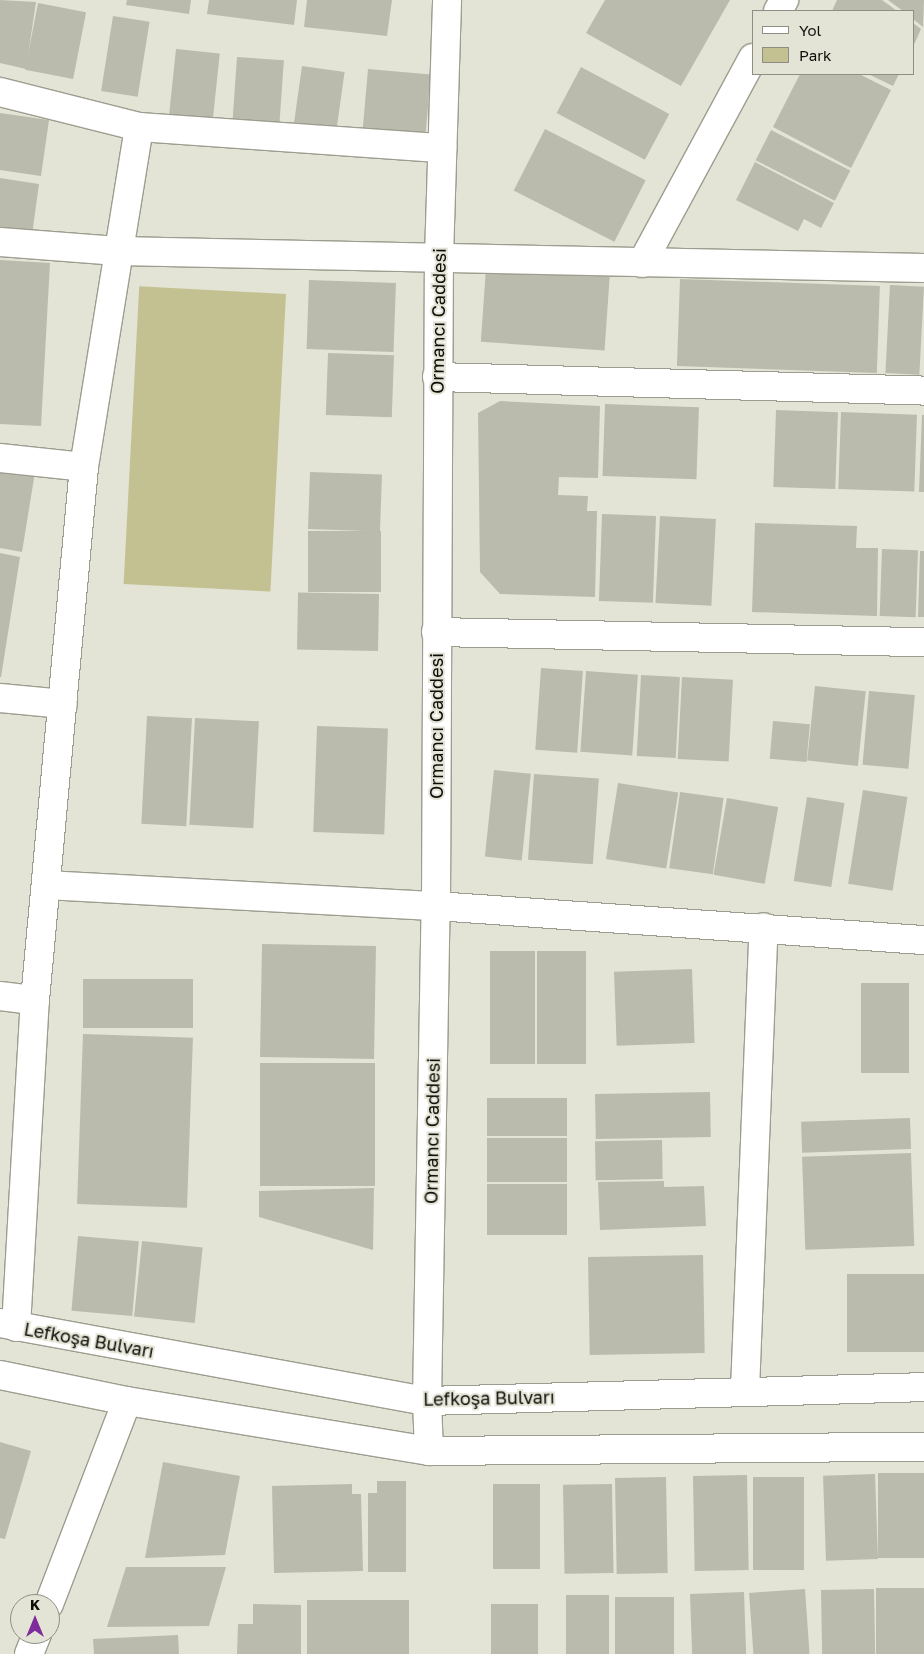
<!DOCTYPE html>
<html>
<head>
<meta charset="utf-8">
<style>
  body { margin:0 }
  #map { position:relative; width:924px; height:1654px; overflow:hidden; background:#e4e4d6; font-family:"Golos Text",sans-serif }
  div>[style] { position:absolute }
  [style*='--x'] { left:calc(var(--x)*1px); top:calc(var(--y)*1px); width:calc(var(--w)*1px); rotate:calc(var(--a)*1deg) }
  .green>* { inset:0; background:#c3c191; transform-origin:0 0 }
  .building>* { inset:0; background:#bbbbad; transform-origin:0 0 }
  .roads { filter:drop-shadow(1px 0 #9d9d8f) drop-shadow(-1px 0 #9d9d8f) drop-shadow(0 1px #9d9d8f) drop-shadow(0 -1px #9d9d8f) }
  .street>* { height:28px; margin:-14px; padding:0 14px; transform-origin:14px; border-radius:14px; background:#fff }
  .secondary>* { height:28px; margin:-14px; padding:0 14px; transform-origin:14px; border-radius:14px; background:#fff }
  span { translate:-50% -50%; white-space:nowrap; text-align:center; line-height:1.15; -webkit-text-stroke:4px #e4e4d6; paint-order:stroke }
  .street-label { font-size:18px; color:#0e0e09 }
  .legend { position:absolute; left:752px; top:10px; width:162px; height:65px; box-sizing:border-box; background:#e4e4d6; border:1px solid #8e8e84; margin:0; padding:6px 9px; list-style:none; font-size:15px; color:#0e0e09 }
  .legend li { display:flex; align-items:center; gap:10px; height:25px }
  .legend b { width:25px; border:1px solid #8e8e84 }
  .north { position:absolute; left:10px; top:1594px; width:50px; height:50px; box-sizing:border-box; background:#e4e4d6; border:1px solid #8e8e84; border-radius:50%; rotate:0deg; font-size:14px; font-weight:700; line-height:20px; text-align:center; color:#0e0e09 }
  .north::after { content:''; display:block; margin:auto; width:18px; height:22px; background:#7e2c9b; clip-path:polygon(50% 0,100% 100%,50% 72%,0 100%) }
</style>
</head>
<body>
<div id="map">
  <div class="green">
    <div style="left:286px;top:294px;width:298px;height:147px;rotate:93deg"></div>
  </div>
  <div class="building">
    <div style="clip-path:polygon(0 0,36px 2px,26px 69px,0 63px)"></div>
    <div style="clip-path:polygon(127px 0,191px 0,189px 14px,126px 5px)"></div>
    <div style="clip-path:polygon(209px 0,297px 0,294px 25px,207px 14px)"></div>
    <div style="clip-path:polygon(307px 0,392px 0,387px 36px,304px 27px)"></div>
    <div style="clip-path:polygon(605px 0,730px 0,681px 86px,586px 33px)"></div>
    <div style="clip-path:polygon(837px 0,882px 0,897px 11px,832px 11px)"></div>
    <div style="clip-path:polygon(888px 0,924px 0,923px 27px,913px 19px,913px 11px,903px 11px)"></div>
    <div style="left:38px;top:3px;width:49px;height:68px;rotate:11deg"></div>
    <div style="left:113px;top:16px;width:37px;height:76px;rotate:9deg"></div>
    <div style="clip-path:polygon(913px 23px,921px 29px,913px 47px)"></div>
    <div style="left:176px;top:49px;width:44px;height:72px;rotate:6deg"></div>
    <div style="left:237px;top:57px;width:47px;height:67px;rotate:4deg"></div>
    <div style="left:302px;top:66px;width:43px;height:62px;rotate:8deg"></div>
    <div style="left:581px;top:67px;width:100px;height:52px;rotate:28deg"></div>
    <div style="left:368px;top:69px;width:63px;height:61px;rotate:5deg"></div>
    <div style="clip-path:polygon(800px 74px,859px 74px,891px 90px,851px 168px,773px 127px)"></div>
    <div style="clip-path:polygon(868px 74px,899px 74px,893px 86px)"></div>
    <div style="clip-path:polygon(0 113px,49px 120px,41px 176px,0 170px)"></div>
    <div style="left:545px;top:129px;width:113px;height:69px;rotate:27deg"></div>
    <div style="left:771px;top:130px;width:89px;height:34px;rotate:27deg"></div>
    <div style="clip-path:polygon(755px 162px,834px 203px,821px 228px,804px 219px,798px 231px,736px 200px)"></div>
    <div style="clip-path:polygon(0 178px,39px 184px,32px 235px,0 230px)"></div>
    <div style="clip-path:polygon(0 260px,50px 263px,41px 426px,0 424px)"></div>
    <div style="left:486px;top:268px;width:124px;height:74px;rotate:4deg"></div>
    <div style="left:680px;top:279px;width:200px;height:87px;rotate:2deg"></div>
    <div style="left:309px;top:280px;width:87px;height:69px;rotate:2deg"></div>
    <div style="left:890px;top:285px;width:34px;height:88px;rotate:3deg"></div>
    <div style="left:328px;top:353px;width:66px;height:62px;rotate:2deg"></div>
    <div style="clip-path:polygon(500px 401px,600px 406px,598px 478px,559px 477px,558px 495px,588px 496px,587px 511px,597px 511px,595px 597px,500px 594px,480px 572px,478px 413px)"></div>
    <div style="left:605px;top:404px;width:94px;height:72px;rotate:2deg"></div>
    <div style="left:776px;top:410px;width:62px;height:77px;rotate:2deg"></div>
    <div style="left:841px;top:412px;width:76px;height:77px;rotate:2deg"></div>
    <div style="clip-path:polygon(922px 415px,924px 415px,924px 492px,919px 492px)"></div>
    <div style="clip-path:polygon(0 470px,35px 472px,22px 552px,0 548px)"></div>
    <div style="left:310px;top:472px;width:72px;height:57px;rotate:2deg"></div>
    <div style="left:602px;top:514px;width:54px;height:87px;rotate:2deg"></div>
    <div style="left:660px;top:516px;width:56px;height:87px;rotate:3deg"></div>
    <div style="clip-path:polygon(755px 523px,857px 526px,856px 548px,878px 548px,877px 616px,752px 612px)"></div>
    <div style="left:308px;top:531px;width:73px;height:61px"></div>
    <div style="left:882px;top:549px;width:36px;height:67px;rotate:2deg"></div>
    <div style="clip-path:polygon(920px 551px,924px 551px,924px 617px,918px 617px)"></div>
    <div style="clip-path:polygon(0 553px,20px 557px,1px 677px,0 677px)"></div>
    <div style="left:379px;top:594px;width:57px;height:81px;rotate:91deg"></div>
    <div style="left:541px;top:668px;width:42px;height:82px;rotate:4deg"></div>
    <div style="left:586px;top:671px;width:52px;height:81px;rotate:4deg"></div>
    <div style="left:641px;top:675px;width:39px;height:81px;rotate:3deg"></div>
    <div style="left:682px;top:677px;width:51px;height:82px;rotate:3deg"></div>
    <div style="left:815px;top:686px;width:51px;height:75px;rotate:6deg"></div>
    <div style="left:869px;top:691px;width:46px;height:74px;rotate:5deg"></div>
    <div style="left:147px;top:716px;width:45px;height:108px;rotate:3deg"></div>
    <div style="left:195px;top:718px;width:64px;height:107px;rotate:3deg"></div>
    <div style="left:773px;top:721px;width:37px;height:38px;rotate:5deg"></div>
    <div style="left:317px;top:726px;width:71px;height:106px;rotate:2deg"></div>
    <div style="left:494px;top:770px;width:37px;height:87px;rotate:6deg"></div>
    <div style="left:534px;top:774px;width:65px;height:86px;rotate:4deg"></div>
    <div style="left:618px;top:783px;width:61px;height:77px;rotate:9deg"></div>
    <div style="left:863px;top:790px;width:45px;height:95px;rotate:9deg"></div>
    <div style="left:680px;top:792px;width:44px;height:77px;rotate:8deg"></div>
    <div style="left:807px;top:797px;width:38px;height:85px;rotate:9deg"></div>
    <div style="left:727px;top:798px;width:52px;height:78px;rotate:10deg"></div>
    <div style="left:262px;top:944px;width:114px;height:113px;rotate:1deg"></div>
    <div style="left:490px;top:951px;width:45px;height:113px"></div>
    <div style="left:537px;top:951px;width:49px;height:113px"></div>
    <div style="left:692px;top:969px;width:74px;height:78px;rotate:88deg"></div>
    <div style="left:83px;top:979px;width:110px;height:49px"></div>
    <div style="left:861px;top:983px;width:48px;height:90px"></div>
    <div style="left:83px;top:1034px;width:110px;height:170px;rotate:2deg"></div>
    <div style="left:260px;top:1063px;width:115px;height:123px"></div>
    <div style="left:710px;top:1092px;width:45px;height:115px;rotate:89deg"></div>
    <div style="left:487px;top:1098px;width:80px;height:38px"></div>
    <div style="left:910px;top:1118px;width:31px;height:109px;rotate:88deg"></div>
    <div style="left:487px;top:1138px;width:80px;height:44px"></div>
    <div style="left:662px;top:1140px;width:39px;height:67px;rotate:89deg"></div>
    <div style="left:911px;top:1153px;width:93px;height:109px;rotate:88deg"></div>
    <div style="clip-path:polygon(664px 1181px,664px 1187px,704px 1186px,706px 1226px,600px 1230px,598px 1182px)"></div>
    <div style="left:487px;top:1184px;width:80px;height:51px"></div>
    <div style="clip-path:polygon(374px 1188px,373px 1250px,259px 1217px,259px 1191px)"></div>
    <div style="left:78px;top:1236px;width:61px;height:75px;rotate:5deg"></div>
    <div style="left:142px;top:1241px;width:61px;height:76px;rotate:6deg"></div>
    <div style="left:703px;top:1255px;width:98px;height:115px;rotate:89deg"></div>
    <div style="left:924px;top:1274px;width:78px;height:77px;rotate:90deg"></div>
    <div style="clip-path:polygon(0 1442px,31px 1451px,5px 1539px,0 1538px)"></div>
    <div style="clip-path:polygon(163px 1462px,240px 1476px,225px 1555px,145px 1558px)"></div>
    <div style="left:924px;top:1473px;width:85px;height:46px;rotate:90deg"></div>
    <div style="left:875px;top:1474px;width:85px;height:52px;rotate:88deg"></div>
    <div style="left:747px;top:1475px;width:95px;height:54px;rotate:89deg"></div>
    <div style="left:666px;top:1477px;width:96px;height:51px;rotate:89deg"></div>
    <div style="left:753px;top:1477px;width:51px;height:93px"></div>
    <div style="clip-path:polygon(377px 1481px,406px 1481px,406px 1572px,368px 1572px,368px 1493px,377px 1493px)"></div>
    <div style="clip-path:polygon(352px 1484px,352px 1494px,361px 1494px,363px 1571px,274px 1573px,272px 1486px)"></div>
    <div style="left:493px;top:1484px;width:47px;height:85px"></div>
    <div style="left:612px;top:1484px;width:89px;height:49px;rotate:89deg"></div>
    <div style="clip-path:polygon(126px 1567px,226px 1567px,209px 1626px,107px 1627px)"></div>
    <div style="left:924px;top:1588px;width:66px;height:48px;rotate:90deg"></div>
    <div style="left:805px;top:1589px;width:65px;height:56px;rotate:86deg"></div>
    <div style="left:874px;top:1589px;width:65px;height:53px;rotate:89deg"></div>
    <div style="left:744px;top:1592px;width:62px;height:54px;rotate:88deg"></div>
    <div style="left:566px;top:1595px;width:43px;height:59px"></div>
    <div style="left:615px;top:1597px;width:59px;height:57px"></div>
    <div style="left:307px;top:1600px;width:102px;height:54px"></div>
    <div style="clip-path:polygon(253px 1604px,301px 1605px,301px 1654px,237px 1654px,238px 1624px,253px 1624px)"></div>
    <div style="left:491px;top:1604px;width:47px;height:50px"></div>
    <div style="clip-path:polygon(178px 1635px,179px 1654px,94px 1654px,93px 1639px)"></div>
  </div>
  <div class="roads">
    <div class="street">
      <div style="--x:778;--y:11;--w:13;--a:-61"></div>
      <div style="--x:0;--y:92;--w:143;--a:14.1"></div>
      <div style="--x:139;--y:127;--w:304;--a:4"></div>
      <div style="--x:0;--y:242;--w:118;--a:4.4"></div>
      <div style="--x:118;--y:251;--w:806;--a:1.21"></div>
      <div style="--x:642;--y:263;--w:233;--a:-61.6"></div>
      <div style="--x:437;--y:377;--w:487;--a:1.6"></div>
      <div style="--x:0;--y:458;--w:84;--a:6.1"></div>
      <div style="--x:436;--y:632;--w:488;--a:1.2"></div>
      <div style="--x:0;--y:698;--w:63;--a:5.4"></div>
      <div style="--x:46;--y:885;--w:391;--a:3.1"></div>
      <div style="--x:436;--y:906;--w:489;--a:4"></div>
      <div style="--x:0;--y:996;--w:35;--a:7"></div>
      <div style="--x:16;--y:1327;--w:328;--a:-86.7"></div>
      <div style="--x:35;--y:1000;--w:535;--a:-84.75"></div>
      <div style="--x:84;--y:467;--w:344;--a:-80.8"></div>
      <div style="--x:745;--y:1390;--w:463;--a:-87.7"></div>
    </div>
    <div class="secondary">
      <div style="--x:0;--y:1323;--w:434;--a:10.4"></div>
      <div style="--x:427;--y:1401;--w:497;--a:-1.6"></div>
      <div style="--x:0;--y:1375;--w:130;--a:11.6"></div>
      <div style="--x:127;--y:1401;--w:306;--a:9.4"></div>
      <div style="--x:429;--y:1451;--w:495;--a:-0.5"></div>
      <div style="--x:429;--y:1451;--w:50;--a:-92.3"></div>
      <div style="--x:427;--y:1401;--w:495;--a:-89"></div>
      <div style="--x:436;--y:906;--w:649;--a:-89.74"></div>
      <div style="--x:439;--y:257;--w:257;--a:-88.2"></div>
      <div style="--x:49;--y:1604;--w:217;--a:-69"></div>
      <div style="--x:29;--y:1654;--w:22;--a:-68"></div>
    </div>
  </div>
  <div class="street-label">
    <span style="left:438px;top:321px;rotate:-89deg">Ormancı Caddesi</span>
    <span style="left:436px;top:726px;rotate:-90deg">Ormancı Caddesi</span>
    <span style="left:432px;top:1131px;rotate:-89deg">Ormancı Caddesi</span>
    <span style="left:89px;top:1340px;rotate:10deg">Lefkoşa Bulvarı</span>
    <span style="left:489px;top:1398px;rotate:-1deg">Lefkoşa Bulvarı</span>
  </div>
  <ul class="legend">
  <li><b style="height:6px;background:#fff"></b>Yol</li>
  <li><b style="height:14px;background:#c3c191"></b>Park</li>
  </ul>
  <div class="north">K</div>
</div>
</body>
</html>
